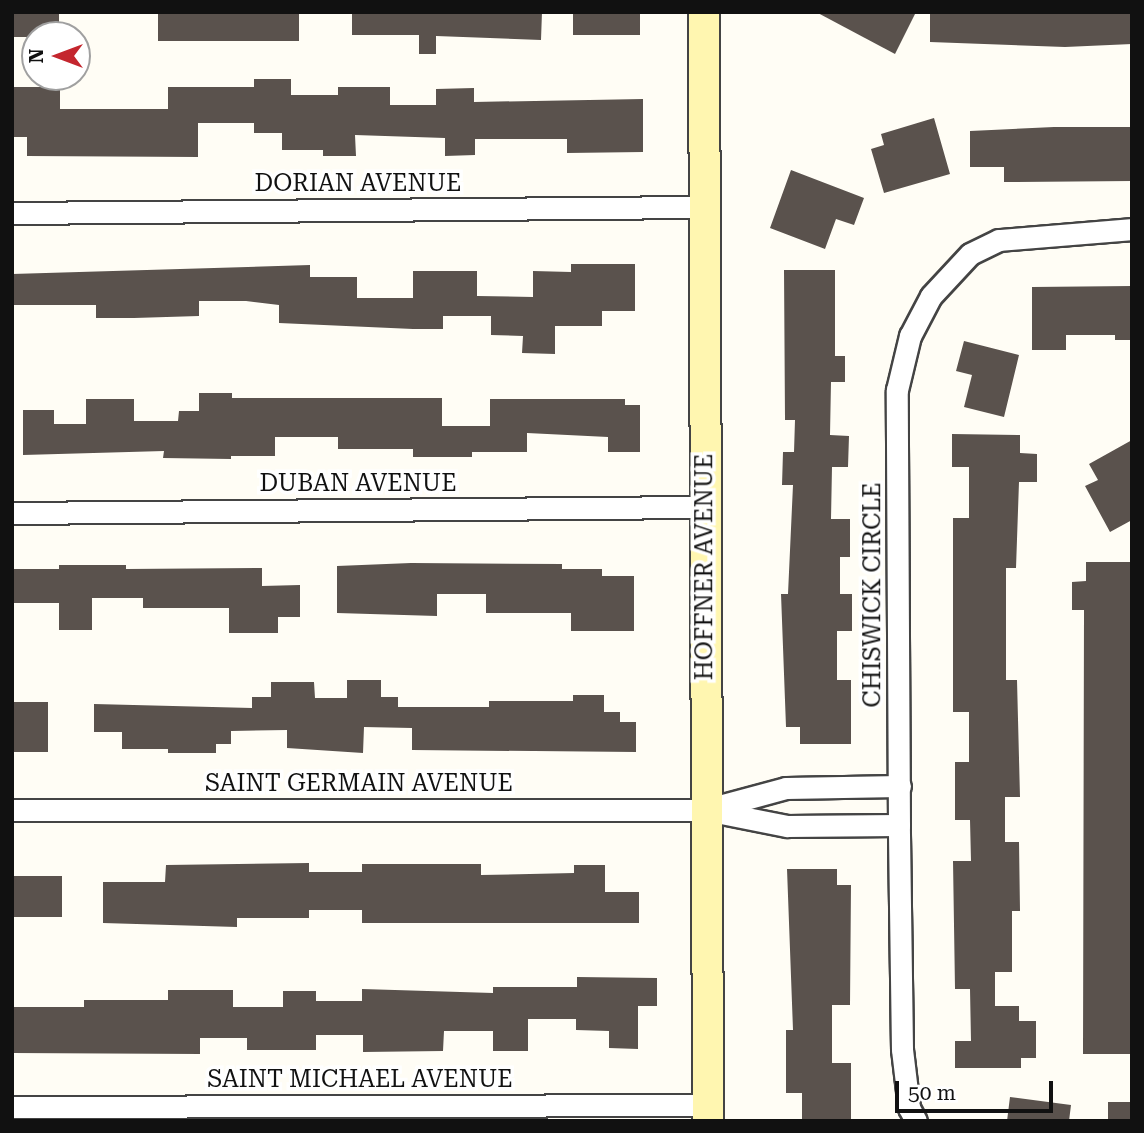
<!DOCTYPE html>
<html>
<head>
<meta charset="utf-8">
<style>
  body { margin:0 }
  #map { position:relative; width:1144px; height:1133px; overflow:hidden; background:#fffdf5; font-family:"Roboto Serif",serif }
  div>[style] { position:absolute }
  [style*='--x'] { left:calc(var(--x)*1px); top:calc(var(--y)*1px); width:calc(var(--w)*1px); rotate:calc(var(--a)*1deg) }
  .building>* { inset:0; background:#5a524d; transform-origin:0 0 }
  .roads { filter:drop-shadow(2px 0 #444) drop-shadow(-2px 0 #444) drop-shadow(0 2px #444) drop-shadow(0 -2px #444) }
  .minor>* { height:21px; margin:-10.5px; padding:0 10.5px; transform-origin:10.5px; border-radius:10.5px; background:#fff }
  .secondary>* { height:30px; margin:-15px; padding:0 15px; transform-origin:15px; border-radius:15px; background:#fff6b0 }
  span { translate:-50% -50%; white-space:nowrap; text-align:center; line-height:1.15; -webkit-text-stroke:7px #fff; paint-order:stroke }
  .street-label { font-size:24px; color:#111 }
  .frame { position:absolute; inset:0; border:14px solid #111; pointer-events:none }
  .north { position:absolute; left:21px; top:21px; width:70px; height:70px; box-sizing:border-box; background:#fff; border:2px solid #a0a0a0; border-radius:50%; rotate:270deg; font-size:19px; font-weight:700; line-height:28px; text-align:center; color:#111 }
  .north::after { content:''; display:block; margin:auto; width:24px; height:32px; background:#c4262e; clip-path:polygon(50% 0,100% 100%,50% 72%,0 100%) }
  .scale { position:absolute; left:895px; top:1081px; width:158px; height:32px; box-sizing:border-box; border:4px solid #111; border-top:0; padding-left:9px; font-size:21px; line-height:24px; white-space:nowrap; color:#111; -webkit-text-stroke:5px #fff; paint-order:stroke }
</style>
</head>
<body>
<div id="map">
  <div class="building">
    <div style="left:12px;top:12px;width:47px;height:25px"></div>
    <div style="left:158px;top:12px;width:141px;height:29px"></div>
    <div style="clip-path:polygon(352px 12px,542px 12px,541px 40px,436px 36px,436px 54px,419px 54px,419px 35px,352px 35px)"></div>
    <div style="left:573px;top:12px;width:67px;height:23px"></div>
    <div style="clip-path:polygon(816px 12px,916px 12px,895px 54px)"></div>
    <div style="clip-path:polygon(930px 12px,1132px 12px,1132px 44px,1065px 47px,930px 42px)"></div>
    <div style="clip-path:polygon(254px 79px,291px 79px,291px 95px,338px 95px,338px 87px,390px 87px,390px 105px,436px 105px,436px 89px,474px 88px,474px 102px,643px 99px,643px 152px,567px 153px,567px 139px,475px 139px,475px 155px,445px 156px,445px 138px,355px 135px,356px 156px,323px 156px,323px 150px,282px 150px,282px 133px,254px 133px,254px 123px,198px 123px,198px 157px,27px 156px,27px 137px,12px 137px,12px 87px,60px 87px,60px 109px,168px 109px,168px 87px,254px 87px)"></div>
    <div style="clip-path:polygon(934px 118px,950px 174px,884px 193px,871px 149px,884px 145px,881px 134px)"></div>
    <div style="clip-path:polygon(1054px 127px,1132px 127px,1132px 181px,1004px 182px,1004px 167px,970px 167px,970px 131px)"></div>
    <div style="clip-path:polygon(791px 170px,864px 198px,854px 225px,836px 219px,825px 249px,770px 228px)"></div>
    <div style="clip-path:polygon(571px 264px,635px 264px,635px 311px,602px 311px,602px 326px,555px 326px,555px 354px,522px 353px,523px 336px,491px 335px,491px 316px,443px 316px,443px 329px,413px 329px,279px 323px,279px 305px,246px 301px,199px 301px,199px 316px,134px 318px,96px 318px,96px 305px,12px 305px,12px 274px,310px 265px,310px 277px,357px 277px,357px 298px,413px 298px,413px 271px,477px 271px,477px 296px,533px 297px,533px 271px,571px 272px)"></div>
    <div style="clip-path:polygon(784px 270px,835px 270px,835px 356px,845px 356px,845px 382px,831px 382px,830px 435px,849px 436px,848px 467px,832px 467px,831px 519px,850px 519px,850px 557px,840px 557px,840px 594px,852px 594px,852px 631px,837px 631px,837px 680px,851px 680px,851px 744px,800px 744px,800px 727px,786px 727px,781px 594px,788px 594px,793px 485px,782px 485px,783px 452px,794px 452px,795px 420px,785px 420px)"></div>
    <div style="clip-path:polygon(1132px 286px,1132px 340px,1115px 340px,1115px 335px,1066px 335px,1066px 350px,1032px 350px,1032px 287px)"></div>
    <div style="clip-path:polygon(964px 341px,1019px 355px,1004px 417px,964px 407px,972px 375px,956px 371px)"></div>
    <div style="clip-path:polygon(199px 393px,232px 393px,232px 398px,442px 398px,442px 426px,490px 426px,490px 399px,625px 399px,625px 405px,640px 405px,640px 452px,608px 452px,608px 437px,527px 433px,527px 452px,472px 452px,472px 457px,413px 457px,413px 449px,338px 449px,338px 437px,275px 437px,275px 456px,231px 456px,231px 459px,163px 458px,164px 451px,23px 455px,23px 410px,54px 410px,54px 424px,86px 424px,86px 399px,134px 399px,134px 421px,178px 421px,179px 411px,199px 411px)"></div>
    <div style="clip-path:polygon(952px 434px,1020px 435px,1020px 453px,1037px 454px,1037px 482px,1019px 482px,1016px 568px,1006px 568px,1006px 680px,1017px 680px,1020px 797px,1005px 797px,1005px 842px,1019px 842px,1020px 911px,1012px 911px,1012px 972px,995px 972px,995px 1006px,1019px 1006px,1019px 1021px,1036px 1021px,1036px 1058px,1021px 1058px,1021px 1068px,955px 1068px,955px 1041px,971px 1041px,970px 989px,955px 989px,953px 861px,971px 861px,970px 820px,955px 820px,955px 762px,969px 762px,969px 712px,953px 712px,953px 518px,969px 518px,969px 467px,952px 467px)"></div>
    <div style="clip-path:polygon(1132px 440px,1132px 520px,1110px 532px,1085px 486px,1098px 480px,1089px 464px)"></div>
    <div style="clip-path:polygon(1086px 562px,1132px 562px,1132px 1054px,1083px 1054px,1084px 610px,1072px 610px,1072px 582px,1086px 581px)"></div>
    <div style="clip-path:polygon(411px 563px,562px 564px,562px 569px,602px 569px,602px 576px,634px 576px,634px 631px,571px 631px,571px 613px,486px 613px,486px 594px,437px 594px,437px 616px,337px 613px,337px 566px)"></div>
    <div style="clip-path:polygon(59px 565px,126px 565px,126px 569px,262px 568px,262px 586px,300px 585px,300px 617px,278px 617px,278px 633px,229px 633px,229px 608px,143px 608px,143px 598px,92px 598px,92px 630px,59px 630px,59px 603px,12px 603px,12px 569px,59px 569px)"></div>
    <div style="clip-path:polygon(347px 680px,381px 680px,381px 697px,398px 697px,398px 707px,489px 707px,489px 701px,573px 701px,573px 695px,604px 695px,604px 712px,620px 712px,620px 722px,636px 722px,636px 752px,412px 750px,412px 728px,364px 727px,363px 753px,287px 748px,287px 730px,231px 731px,231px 744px,216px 744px,216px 753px,168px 753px,168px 749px,122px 749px,122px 732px,94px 732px,94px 704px,252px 708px,252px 697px,271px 697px,271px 682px,314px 682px,315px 698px,347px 698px)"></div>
    <div style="left:12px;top:702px;width:36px;height:50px"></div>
    <div style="clip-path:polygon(309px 863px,309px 872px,362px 872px,362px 864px,481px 864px,481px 875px,574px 873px,574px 865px,605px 865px,605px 892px,639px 892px,639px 923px,362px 923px,362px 910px,309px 910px,309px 918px,237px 918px,237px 927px,103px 923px,103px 882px,165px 882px,166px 865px)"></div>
    <div style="clip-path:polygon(787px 869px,837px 869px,837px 885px,851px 885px,850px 1005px,832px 1005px,832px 1063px,851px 1063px,851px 1121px,802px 1121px,802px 1093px,786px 1093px,786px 1030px,793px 1030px)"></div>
    <div style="left:12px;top:876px;width:50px;height:41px"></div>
    <div style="clip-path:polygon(577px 977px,657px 978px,657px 1006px,638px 1006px,638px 1049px,609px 1048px,609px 1031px,576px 1030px,576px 1019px,528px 1019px,528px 1051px,493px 1051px,493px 1031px,444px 1031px,443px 1051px,363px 1052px,363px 1035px,316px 1035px,316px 1050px,247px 1050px,247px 1038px,200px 1038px,200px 1054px,12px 1053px,12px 1007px,84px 1007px,84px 1000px,168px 1000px,168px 990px,233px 990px,233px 1007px,283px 1007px,283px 991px,316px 991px,316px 1001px,362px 1001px,362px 989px,493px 993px,493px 987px,577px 987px)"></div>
    <div style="clip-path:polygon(1010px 1097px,1071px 1105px,1069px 1121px,1007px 1121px)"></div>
    <div style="left:1108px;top:1102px;width:24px;height:19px"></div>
  </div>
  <div class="roads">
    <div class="minor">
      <div style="--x:12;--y:213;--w:691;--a:-0.5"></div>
      <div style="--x:12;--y:513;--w:692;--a:-0.5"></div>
      <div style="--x:712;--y:808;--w:77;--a:-15.1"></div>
      <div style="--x:786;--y:788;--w:114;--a:-1"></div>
      <div style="--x:12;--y:810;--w:694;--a:0"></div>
      <div style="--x:706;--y:810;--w:83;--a:11.2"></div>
      <div style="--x:787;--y:826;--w:112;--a:-0.5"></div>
      <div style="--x:12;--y:1107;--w:696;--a:-0.16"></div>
      <div style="--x:916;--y:1121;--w:15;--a:-118"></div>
      <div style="--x:909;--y:1108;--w:59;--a:-96.8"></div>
      <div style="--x:902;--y:1049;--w:224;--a:-90.8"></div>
      <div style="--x:899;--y:825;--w:435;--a:-90.3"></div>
      <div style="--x:897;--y:390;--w:56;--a:-76.5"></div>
      <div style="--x:910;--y:336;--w:45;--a:-62.3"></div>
      <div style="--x:931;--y:296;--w:57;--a:-47.1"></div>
      <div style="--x:970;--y:254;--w:32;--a:-26"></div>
      <div style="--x:999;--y:240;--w:133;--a:-4.7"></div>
    </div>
    <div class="secondary">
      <div style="--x:704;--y:12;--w:1109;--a:89.79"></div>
    </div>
  </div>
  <div class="street-label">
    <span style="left:358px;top:184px">DORIAN AVENUE</span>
    <span style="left:358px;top:484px">DUBAN AVENUE</span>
    <span style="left:705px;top:567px;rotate:-90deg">HOFFNER AVENUE</span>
    <span style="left:873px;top:595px;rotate:-90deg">CHISWICK CIRCLE</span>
    <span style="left:359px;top:784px">SAINT GERMAIN AVENUE</span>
    <span style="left:360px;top:1080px">SAINT MICHAEL AVENUE</span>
  </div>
  <div class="frame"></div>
  <div class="north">N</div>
  <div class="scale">50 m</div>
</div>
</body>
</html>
